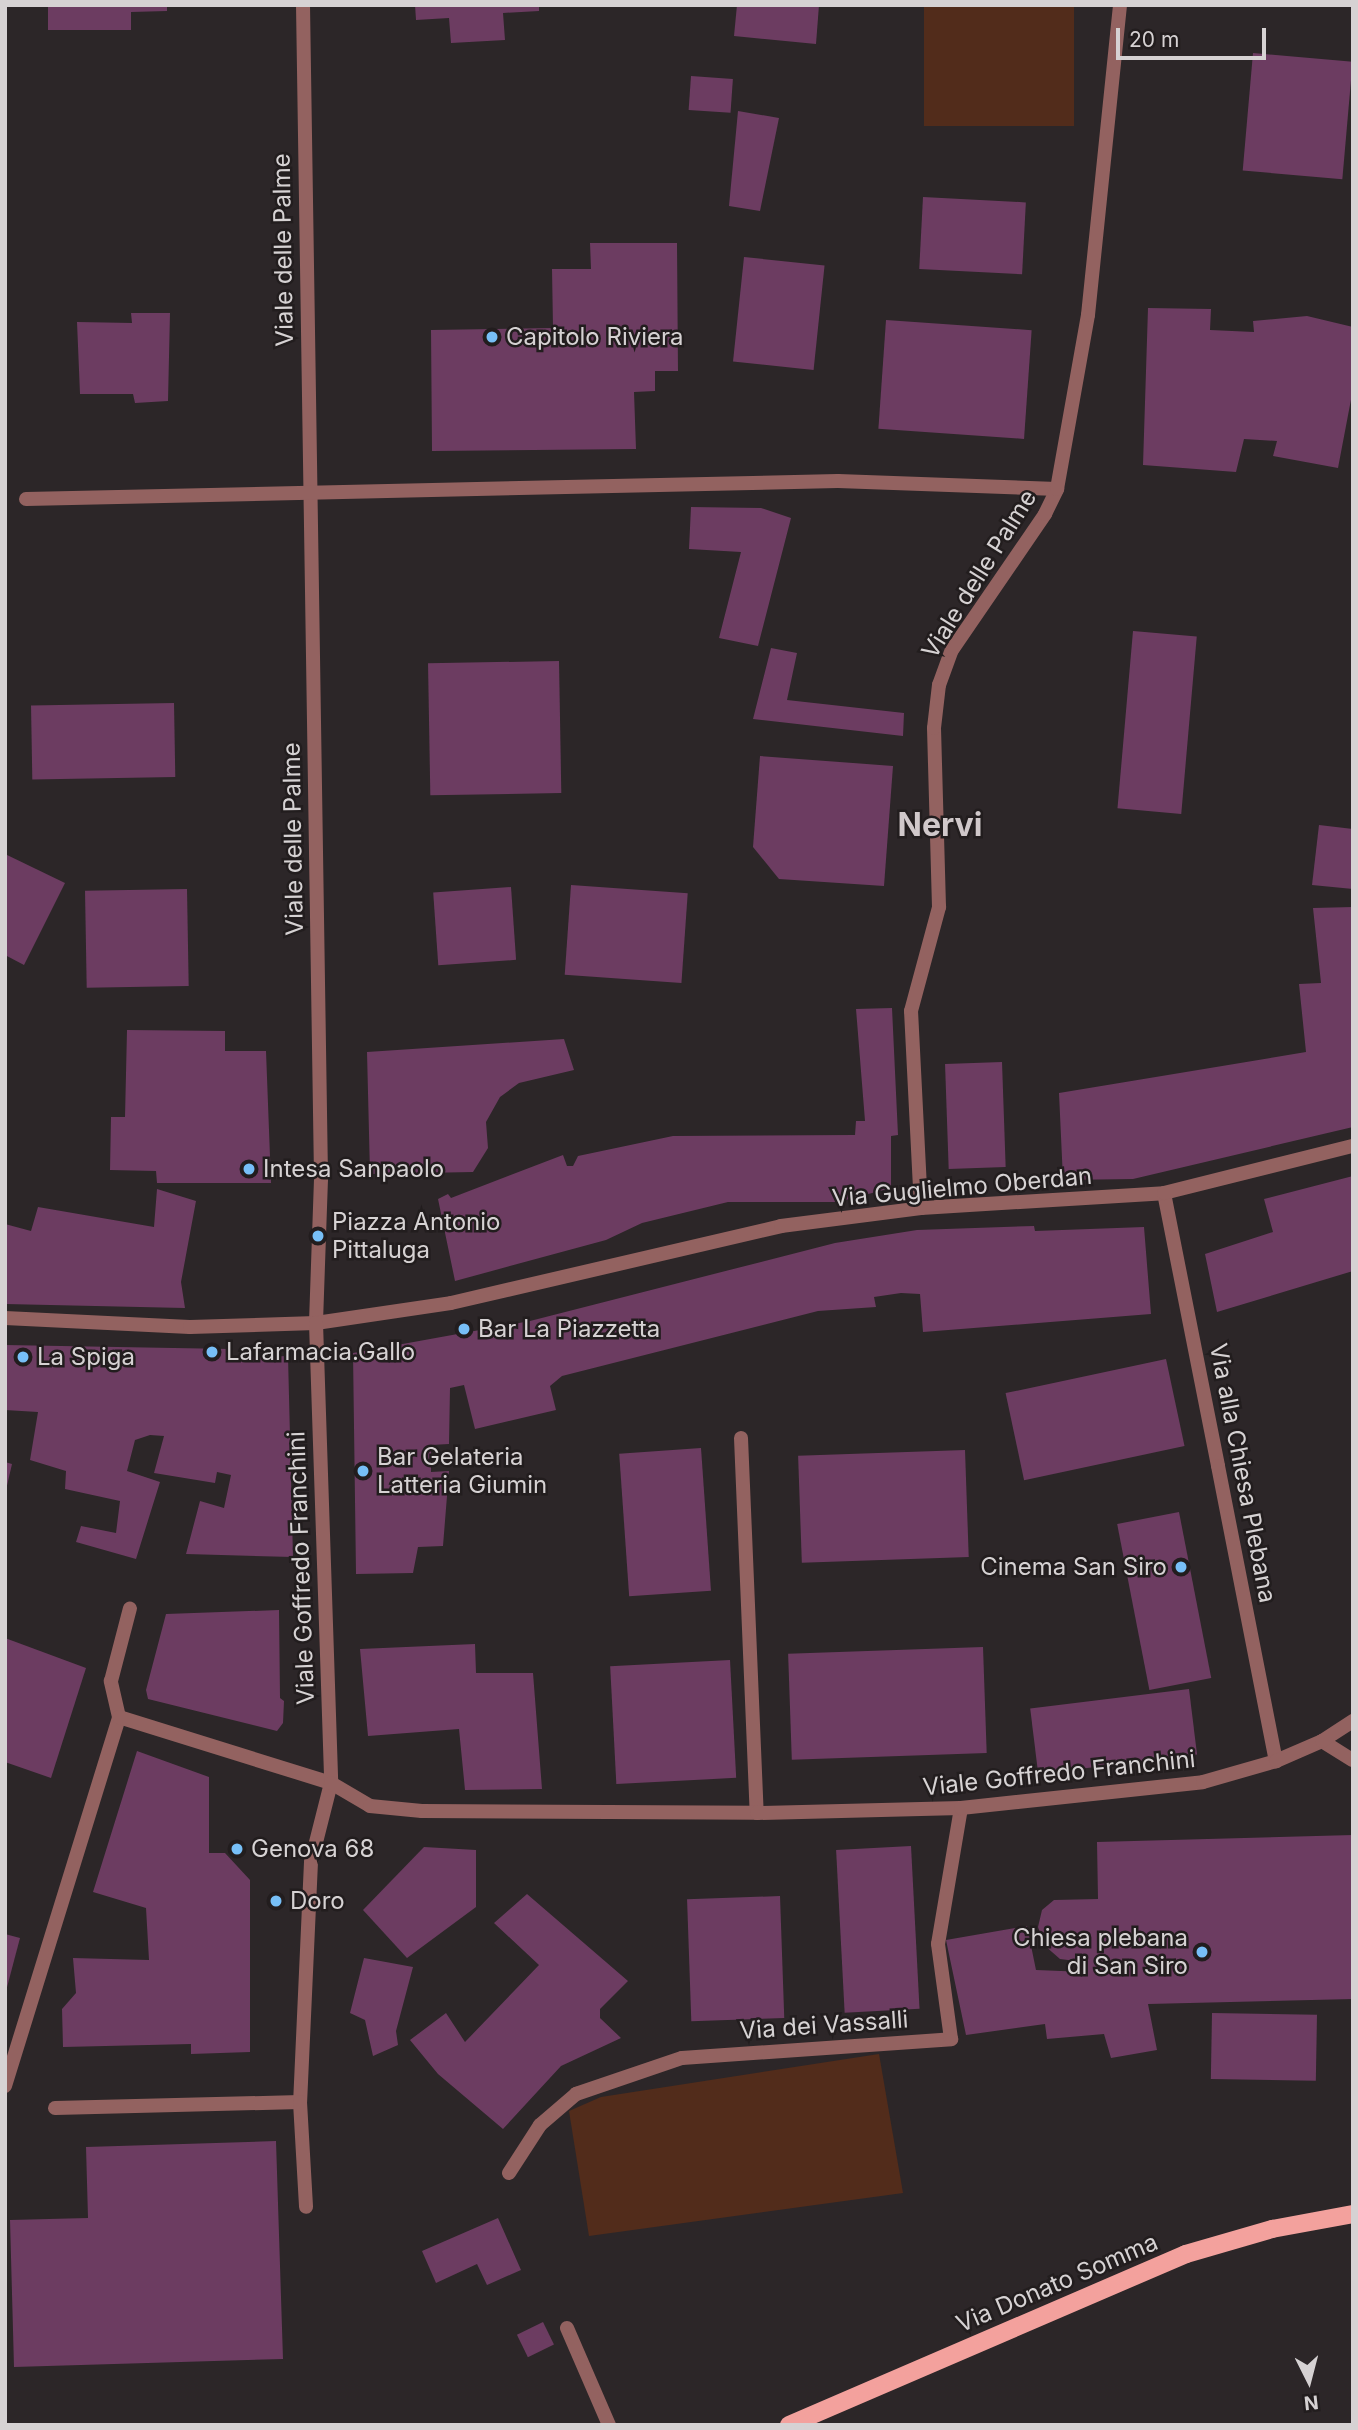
<!DOCTYPE html>
<html>
<head>
<meta charset="utf-8">
<style>
  body { margin:0 }
  #map { position:relative; width:1358px; height:2430px; overflow:hidden; background:#2c2628; font-family:Inter,sans-serif }
  div>[style] { position:absolute }
  [style*='--x'] { left:calc(var(--x)*1px); top:calc(var(--y)*1px); width:calc(var(--w)*1px); rotate:calc(var(--a)*1deg) }
  .green>* { inset:0; background:#522c1b; transform-origin:0 0 }
  .building>* { inset:0; background:#6c3c61; transform-origin:0 0 }
  .service>* { height:14px; margin:-7px; padding:0 7px; transform-origin:7px; border-radius:7px; background:#936260 }
  .pedestrian>* { height:14px; margin:-7px; padding:0 7px; transform-origin:7px; border-radius:7px; background:#936260 }
  .minor>* { height:14px; margin:-7px; padding:0 7px; transform-origin:7px; border-radius:7px; background:#936260 }
  .tertiary>* { height:14px; margin:-7px; padding:0 7px; transform-origin:7px; border-radius:7px; background:#936260 }
  .primary>* { height:18px; margin:-9px; padding:0 9px; transform-origin:9px; border-radius:9px; background:#f3a19d }
  .dots>* { width:19px; height:19px; translate:-50% -50%; box-sizing:border-box; border:4px solid #221d1e; border-radius:50% }
  span { translate:-50% -50%; white-space:nowrap; text-align:center; line-height:1.15; -webkit-text-stroke:5px #221d1e; paint-order:stroke }
  .street-label { font-size:24px; color:#d6d2d3 }
  .poi-label { font-size:24px; color:#d6d2d3 }
  .left { translate:0 -50%; text-align:left }
  .right { translate:-100% -50%; text-align:right }
  .district-label { font-size:32px; color:#d0c8ca; font-weight:700 }
  .frame { position:absolute; inset:0; border:7px solid #d6d2d3; pointer-events:none }
  .north { position:absolute; left:1274px; top:2346px; width:70px; height:70px; -webkit-text-stroke:5px #221d1e; paint-order:stroke; rotate:174deg; font-size:19px; font-weight:700; line-height:28px; text-align:center; color:#d6d2d3 }
  .north::after { content:''; display:block; margin:auto; width:24px; height:32px; background:#d6d2d3; clip-path:polygon(50% 0,100% 100%,50% 72%,0 100%) }
  .scale { position:absolute; left:1116px; top:28px; width:150px; height:32px; box-sizing:border-box; border:4px solid #d6d2d3; border-top:0; padding-left:9px; font-size:21px; line-height:24px; white-space:nowrap; color:#d6d2d3; -webkit-text-stroke:5px #221d1e; paint-order:stroke }
</style>
</head>
<body>
<div id="map">
  <div class="green">
    <div style="left:924px;top:5px;width:150px;height:121px"></div>
    <div style="clip-path:polygon(879px 2054px,903px 2193px,589px 2236px,569px 2111px,601px 2097px)"></div>
  </div>
  <div class="building">
    <div style="clip-path:polygon(48px 5px,167px 5px,167px 11px,131px 12px,131px 30px,48px 30px)"></div>
    <div style="clip-path:polygon(415px 5px,539px 5px,539px 11px,503px 13px,505px 40px,451px 43px,449px 18px,416px 20px)"></div>
    <div style="clip-path:polygon(737px 5px,819px 5px,816px 44px,734px 36px)"></div>
    <div style="left:1253px;top:53px;width:100px;height:118px;rotate:5deg"></div>
    <div style="left:691px;top:76px;width:42px;height:34px;rotate:4deg"></div>
    <div style="clip-path:polygon(738px 111px,779px 118px,760px 211px,729px 206px)"></div>
    <div style="left:923px;top:197px;width:103px;height:72px;rotate:3deg"></div>
    <div style="clip-path:polygon(590px 243px,677px 243px,678px 371px,655px 371px,655px 391px,634px 392px,636px 449px,432px 451px,431px 330px,553px 328px,552px 269px,591px 269px)"></div>
    <div style="left:744px;top:257px;width:81px;height:105px;rotate:6deg"></div>
    <div style="clip-path:polygon(1148px 308px,1211px 309px,1210px 330px,1254px 332px,1253px 321px,1307px 316px,1353px 327px,1353px 389px,1338px 468px,1273px 456px,1277px 441px,1244px 439px,1236px 472px,1143px 465px)"></div>
    <div style="clip-path:polygon(131px 313px,170px 313px,168px 401px,135px 403px,133px 394px,80px 394px,77px 322px,132px 323px)"></div>
    <div style="left:886px;top:320px;width:146px;height:109px;rotate:4deg"></div>
    <div style="clip-path:polygon(691px 507px,761px 508px,791px 518px,758px 646px,719px 638px,741px 552px,689px 549px)"></div>
    <div style="left:1133px;top:631px;width:64px;height:178px;rotate:5deg"></div>
    <div style="clip-path:polygon(771px 648px,797px 653px,787px 700px,904px 713px,903px 736px,753px 719px)"></div>
    <div style="left:559px;top:661px;width:132px;height:131px;rotate:89deg"></div>
    <div style="left:174px;top:703px;width:74px;height:143px;rotate:89deg"></div>
    <div style="clip-path:polygon(760px 756px,893px 766px,884px 886px,779px 879px,753px 847px)"></div>
    <div style="clip-path:polygon(1319px 825px,1353px 829px,1353px 889px,1312px 885px)"></div>
    <div style="clip-path:polygon(5px 854px,65px 883px,24px 965px,5px 955px)"></div>
    <div style="left:571px;top:885px;width:117px;height:90px;rotate:4deg"></div>
    <div style="left:511px;top:887px;width:73px;height:78px;rotate:86deg"></div>
    <div style="left:187px;top:889px;width:97px;height:102px;rotate:89deg"></div>
    <div style="clip-path:polygon(1353px 907px,1353px 1127px,1133px 1179px,1063px 1180px,1059px 1093px,1306px 1052px,1299px 984px,1321px 983px,1313px 908px)"></div>
    <div style="clip-path:polygon(892px 1008px,898px 1135px,891px 1136px,891px 1188px,838px 1202px,728px 1202px,642px 1223px,606px 1240px,455px 1281px,438px 1199px,448px 1194px,451px 1198px,563px 1155px,567px 1166px,573px 1166px,578px 1156px,673px 1136px,855px 1135px,856px 1121px,865px 1121px,856px 1009px)"></div>
    <div style="clip-path:polygon(127px 1030px,225px 1031px,225px 1051px,266px 1051px,271px 1183px,157px 1183px,156px 1171px,110px 1170px,111px 1117px,125px 1117px)"></div>
    <div style="clip-path:polygon(564px 1039px,574px 1070px,519px 1083px,500px 1097px,486px 1122px,488px 1148px,473px 1172px,370px 1174px,367px 1052px)"></div>
    <div style="left:1002px;top:1062px;width:105px;height:57px;rotate:88deg"></div>
    <div style="clip-path:polygon(1353px 1176px,1353px 1271px,1217px 1312px,1205px 1254px,1273px 1232px,1264px 1199px)"></div>
    <div style="clip-path:polygon(157px 1189px,196px 1201px,181px 1282px,185px 1308px,5px 1304px,5px 1224px,31px 1231px,38px 1207px,154px 1227px)"></div>
    <div style="clip-path:polygon(1034px 1226px,1035px 1231px,1144px 1227px,1151px 1314px,923px 1332px,920px 1294px,901px 1293px,874px 1297px,876px 1307px,818px 1311px,562px 1376px,550px 1386px,556px 1410px,475px 1429px,464px 1385px,450px 1388px,449px 1444px,431px 1445px,431px 1472px,449px 1471px,443px 1546px,418px 1547px,413px 1573px,356px 1574px,353px 1353px,530px 1321px,835px 1243px,917px 1230px)"></div>
    <div style="clip-path:polygon(5px 1345px,230px 1349px,229px 1358px,288px 1356px,293px 1557px,186px 1554px,200px 1501px,224px 1508px,231px 1475px,217px 1472px,215px 1483px,154px 1473px,164px 1436px,150px 1435px,135px 1440px,127px 1471px,160px 1482px,136px 1559px,76px 1542px,81px 1526px,116px 1533px,120px 1501px,65px 1489px,66px 1471px,30px 1460px,38px 1412px,5px 1410px)"></div>
    <div style="left:1166px;top:1359px;width:89px;height:164px;rotate:78deg"></div>
    <div style="left:701px;top:1448px;width:143px;height:82px;rotate:86deg"></div>
    <div style="left:965px;top:1450px;width:107px;height:167px;rotate:88deg"></div>
    <div style="clip-path:polygon(5px 1462px,12px 1464px,6px 1490px,5px 1490px)"></div>
    <div style="left:1179px;top:1512px;width:169px;height:63px;rotate:79deg"></div>
    <div style="clip-path:polygon(279px 1610px,280px 1698px,284px 1701px,283px 1723px,277px 1731px,148px 1699px,146px 1690px,166px 1614px)"></div>
    <div style="clip-path:polygon(5px 1638px,86px 1668px,51px 1778px,5px 1762px)"></div>
    <div style="clip-path:polygon(475px 1644px,476px 1673px,533px 1673px,542px 1789px,465px 1790px,459px 1729px,368px 1736px,360px 1649px)"></div>
    <div style="left:983px;top:1647px;width:106px;height:195px;rotate:88deg"></div>
    <div style="left:730px;top:1660px;width:118px;height:120px;rotate:87deg"></div>
    <div style="left:1189px;top:1689px;width:66px;height:160px;rotate:83deg"></div>
    <div style="clip-path:polygon(137px 1751px,209px 1777px,209px 1853px,225px 1853px,250px 1880px,250px 2052px,191px 2054px,191px 2044px,63px 2047px,62px 2009px,76px 1993px,73px 1958px,149px 1960px,146px 1908px,93px 1892px)"></div>
    <div style="clip-path:polygon(1353px 1835px,1353px 1999px,1148px 2004px,1157px 2050px,1111px 2058px,1104px 2034px,1047px 2039px,1045px 2024px,966px 2035px,946px 1940px,1027px 1926px,1036px 1970px,1086px 1972px,1084px 1962px,1060px 1959px,1044px 1945px,1038px 1927px,1042px 1910px,1054px 1900px,1098px 1899px,1097px 1842px)"></div>
    <div style="left:911px;top:1846px;width:163px;height:75px;rotate:87deg"></div>
    <div style="clip-path:polygon(424px 1847px,476px 1850px,476px 1907px,407px 1958px,363px 1910px)"></div>
    <div style="clip-path:polygon(527px 1894px,628px 1981px,600px 2009px,600px 2018px,621px 2038px,561px 2066px,503px 2129px,438px 2074px,410px 2040px,446px 2013px,465px 2042px,539px 1965px,494px 1923px)"></div>
    <div style="left:780px;top:1896px;width:122px;height:93px;rotate:88deg"></div>
    <div style="clip-path:polygon(5px 1934px,20px 1938px,6px 1991px,5px 1991px)"></div>
    <div style="clip-path:polygon(364px 1958px,413px 1967px,396px 2031px,398px 2045px,373px 2056px,365px 2020px,350px 2013px)"></div>
    <div style="left:1212px;top:2013px;width:105px;height:66px;rotate:1deg"></div>
    <div style="clip-path:polygon(276px 2141px,283px 2359px,14px 2367px,10px 2220px,88px 2218px,86px 2147px)"></div>
    <div style="clip-path:polygon(498px 2218px,521px 2270px,487px 2285px,477px 2264px,436px 2283px,422px 2251px)"></div>
    <div style="left:543px;top:2322px;width:25px;height:29px;rotate:64deg"></div>
  </div>
  <div class="service">
    <div style="--x:119;--y:1717;--w:37;--a:-103"></div>
    <div style="--x:111;--y:1681;--w:75;--a:-75.4"></div>
    <div style="--x:55;--y:2108;--w:245;--a:-1.4"></div>
  </div>
  <div class="pedestrian">
    <div style="--x:1164;--y:1193;--w:278;--a:78.8"></div>
    <div style="--x:509;--y:2173;--w:57;--a:-57.1"></div>
    <div style="--x:540;--y:2125;--w:48;--a:-40.7"></div>
    <div style="--x:576;--y:2094;--w:112;--a:-18.8"></div>
    <div style="--x:682;--y:2058;--w:270;--a:-4"></div>
    <div style="--x:567;--y:2328;--w:106;--a:66.6"></div>
  </div>
  <div class="minor">
    <div style="--x:303;--y:5;--w:1174;--a:89.12"></div>
    <div style="--x:321;--y:1179;--w:144;--a:92"></div>
    <div style="--x:26;--y:499;--w:812;--a:-1.27"></div>
    <div style="--x:838;--y:481;--w:219;--a:2.1"></div>
    <div style="--x:921;--y:1208;--w:197;--a:-92.9"></div>
    <div style="--x:911;--y:1011;--w:108;--a:-74.9"></div>
    <div style="--x:939;--y:907;--w:179;--a:-91.6"></div>
    <div style="--x:934;--y:728;--w:43;--a:-83.4"></div>
    <div style="--x:939;--y:685;--w:37;--a:-70"></div>
    <div style="--x:952;--y:650;--w:165;--a:-55.6"></div>
    <div style="--x:1045;--y:514;--w:28;--a:-64"></div>
    <div style="--x:1057;--y:489;--w:177;--a:-79.9"></div>
    <div style="--x:1088;--y:315;--w:312;--a:-84.1"></div>
    <div style="--x:451;--y:1303;--w:339;--a:-13.1"></div>
    <div style="--x:781;--y:1226;--w:141;--a:-7.3"></div>
    <div style="--x:921;--y:1208;--w:243;--a:-3.5"></div>
    <div style="--x:1164;--y:1193;--w:195;--a:-14"></div>
    <div style="--x:741;--y:1438;--w:375;--a:87.6"></div>
    <div style="--x:1218;--y:1466;--w:301;--a:78.9"></div>
    <div style="--x:1322;--y:1741;--w:36;--a:32"></div>
    <div style="--x:951;--y:2039;--w:96;--a:-97.8"></div>
    <div style="--x:938;--y:1944;--w:138;--a:-80.4"></div>
    <div style="--x:5;--y:2086;--w:386;--a:-72.8"></div>
    <div style="--x:119;--y:1717;--w:222;--a:17.3"></div>
    <div style="--x:331;--y:1783;--w:81;--a:104.2"></div>
    <div style="--x:311;--y:1862;--w:240;--a:92.6"></div>
    <div style="--x:300;--y:2102;--w:105;--a:86.7"></div>
  </div>
  <div class="tertiary">
    <div style="--x:5;--y:1318;--w:185;--a:2.8"></div>
    <div style="--x:190;--y:1327;--w:126;--a:-1.8"></div>
    <div style="--x:316;--y:1323;--w:136;--a:-8.4"></div>
    <div style="--x:316;--y:1323;--w:460;--a:88.1"></div>
    <div style="--x:331;--y:1783;--w:45;--a:30.5"></div>
    <div style="--x:370;--y:1806;--w:52;--a:5.5"></div>
    <div style="--x:422;--y:1811;--w:335;--a:0.3"></div>
    <div style="--x:757;--y:1813;--w:204;--a:-1.4"></div>
    <div style="--x:961;--y:1808;--w:243;--a:-6.1"></div>
    <div style="--x:1203;--y:1782;--w:76;--a:-16"></div>
    <div style="--x:1276;--y:1761;--w:50;--a:-23.5"></div>
    <div style="--x:1322;--y:1741;--w:37;--a:-33"></div>
  </div>
  <div class="primary">
    <div style="--x:789;--y:2425;--w:432;--a:-23.3"></div>
    <div style="--x:1186;--y:2254;--w:90;--a:-16.2"></div>
    <div style="--x:1272;--y:2229;--w:82;--a:-10.5"></div>
  </div>
  <div class="dots">
    <div style="left:492px;top:337px;background:#77bff7"></div>
    <div style="left:249px;top:1169px;background:#77bff7"></div>
    <div style="left:318px;top:1236px;background:#77bff7"></div>
    <div style="left:464px;top:1329px;background:#77bff7"></div>
    <div style="left:212px;top:1352px;background:#77bff7"></div>
    <div style="left:23px;top:1357px;background:#77bff7"></div>
    <div style="left:363px;top:1471px;background:#77bff7"></div>
    <div style="left:1181px;top:1567px;background:#77bff7"></div>
    <div style="left:237px;top:1849px;background:#77bff7"></div>
    <div style="left:276px;top:1901px;background:#77bff7"></div>
    <div style="left:1202px;top:1952px;background:#77bff7"></div>
  </div>
  <div class="street-label">
    <span style="left:283px;top:250px;rotate:-91deg">Viale delle Palme</span>
    <span style="left:979px;top:574px;rotate:-58deg">Viale delle Palme</span>
    <span style="left:293px;top:839px;rotate:-91deg">Viale delle Palme</span>
    <span style="left:962px;top:1187px;rotate:-5deg">Via Guglielmo Oberdan</span>
    <span style="left:1243px;top:1473px;rotate:79deg">Via alla Chiesa Plebana</span>
    <span style="left:301px;top:1568px;rotate:-92deg">Viale Goffredo Franchini</span>
    <span style="left:1059px;top:1773px;rotate:-6deg">Viale Goffredo Franchini</span>
    <span style="left:824px;top:2025px;rotate:-4deg">Via dei Vassalli</span>
    <span style="left:1057px;top:2283px;rotate:-23deg">Via Donato Somma</span>
  </div>
  <div class="poi-label">
    <span class="left" style="left:506px;top:337px">Capitolo Riviera</span>
    <span class="left" style="left:263px;top:1169px">Intesa Sanpaolo</span>
    <span class="left" style="left:332px;top:1236px">Piazza Antonio<br>Pittaluga</span>
    <span class="left" style="left:478px;top:1329px">Bar La Piazzetta</span>
    <span class="left" style="left:226px;top:1352px">Lafarmacia.Gallo</span>
    <span class="left" style="left:37px;top:1357px">La Spiga</span>
    <span class="left" style="left:377px;top:1471px">Bar Gelateria<br>Latteria Giumin</span>
    <span class="right" style="left:1167px;top:1567px">Cinema San Siro</span>
    <span class="left" style="left:251px;top:1849px">Genova 68</span>
    <span class="left" style="left:290px;top:1901px">Doro</span>
    <span class="right" style="left:1188px;top:1952px">Chiesa plebana<br>di San Siro</span>
  </div>
  <div class="district-label">
    <span style="left:940px;top:825px">Nervi</span>
  </div>
  <div class="frame"></div>
  <div class="north">N</div>
  <div class="scale">20 m</div>
</div>
</body>
</html>
